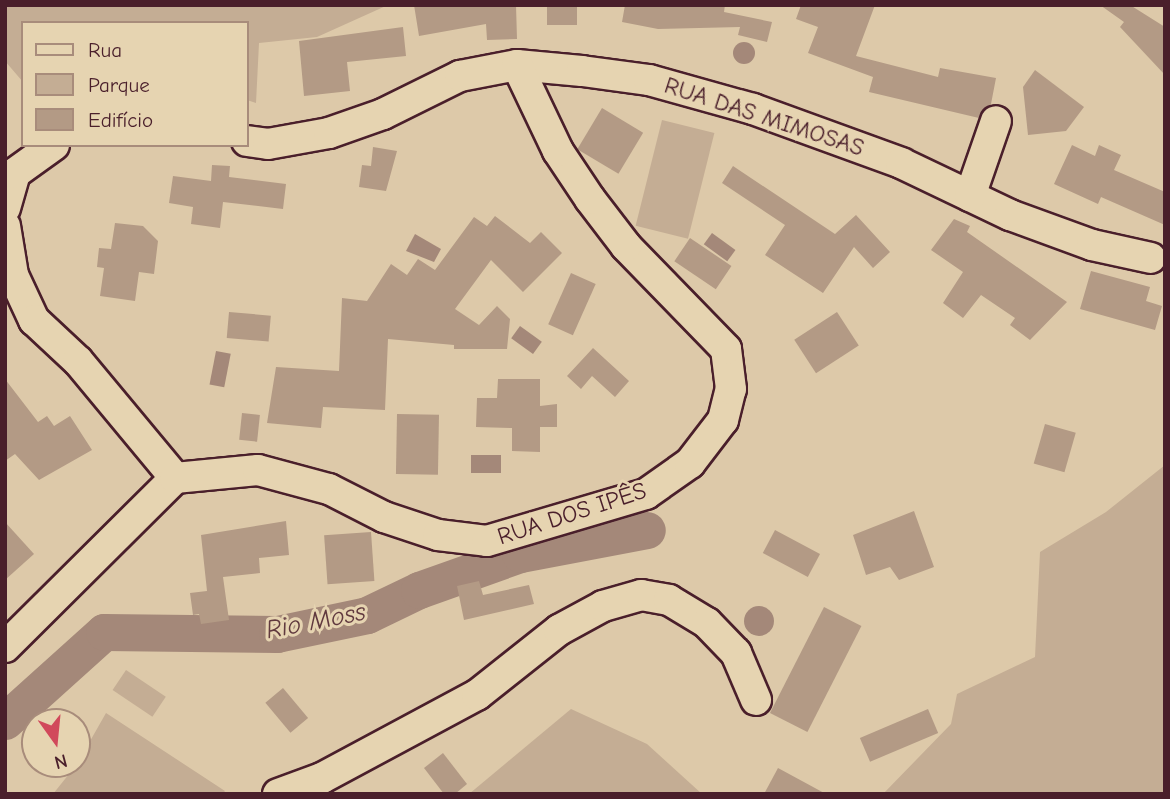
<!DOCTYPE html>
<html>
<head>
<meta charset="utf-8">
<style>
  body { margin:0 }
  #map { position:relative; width:1170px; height:799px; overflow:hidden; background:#ddc9a9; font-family:"Comic Neue",sans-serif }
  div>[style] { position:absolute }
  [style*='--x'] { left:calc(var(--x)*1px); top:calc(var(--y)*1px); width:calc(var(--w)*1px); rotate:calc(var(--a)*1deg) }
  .green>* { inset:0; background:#c4ad94; transform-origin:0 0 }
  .water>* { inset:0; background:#a48879; transform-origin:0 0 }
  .round { border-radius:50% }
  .river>* { height:37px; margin:-18.5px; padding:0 18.5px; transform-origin:18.5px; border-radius:18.5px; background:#a48879 }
  .building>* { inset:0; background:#b39a85; transform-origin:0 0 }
  .roads { filter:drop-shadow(2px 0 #4a1f2b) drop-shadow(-2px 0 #4a1f2b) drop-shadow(0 2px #4a1f2b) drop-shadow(0 -2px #4a1f2b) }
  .minor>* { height:30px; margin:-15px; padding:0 15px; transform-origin:15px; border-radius:15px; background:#e6d4b1 }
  span { translate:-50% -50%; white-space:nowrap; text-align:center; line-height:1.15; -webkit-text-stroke:6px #e6d4b1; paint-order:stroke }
  .street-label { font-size:24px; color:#4a1f2b }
  .water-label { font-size:26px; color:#60393e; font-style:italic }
  .frame { position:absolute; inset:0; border:7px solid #4a1f2b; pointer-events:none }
  .legend { position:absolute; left:21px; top:21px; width:228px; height:126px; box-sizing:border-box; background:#e6d4b1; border:2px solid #a88c7b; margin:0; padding:9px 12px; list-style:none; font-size:21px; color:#4a1f2b }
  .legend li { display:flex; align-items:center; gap:14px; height:35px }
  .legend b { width:35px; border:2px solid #a88c7b }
  .north { position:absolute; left:21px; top:708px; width:70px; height:70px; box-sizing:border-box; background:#e6d4b1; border:2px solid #a88c7b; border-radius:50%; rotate:165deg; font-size:19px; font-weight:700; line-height:28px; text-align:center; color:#4a1f2b }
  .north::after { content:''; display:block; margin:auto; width:24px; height:32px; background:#d1495b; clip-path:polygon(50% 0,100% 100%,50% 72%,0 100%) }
</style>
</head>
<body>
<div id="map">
  <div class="green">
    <div style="clip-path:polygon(5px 5px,388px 5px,317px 37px,259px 43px,256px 103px,247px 100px,247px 23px,23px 23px,23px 82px,5px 61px)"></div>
    <div style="left:662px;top:120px;width:54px;height:109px;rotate:14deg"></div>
    <div style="clip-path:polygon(1165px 465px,1165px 794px,883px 794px,951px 724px,957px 694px,1035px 657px,1040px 552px,1106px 512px)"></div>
    <div style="left:126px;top:670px;width:48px;height:24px;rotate:34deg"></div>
    <div style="clip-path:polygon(571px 709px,647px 744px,702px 794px,469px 794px)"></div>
    <div style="clip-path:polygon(106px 713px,225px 791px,223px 794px,53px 794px,77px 764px)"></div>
  </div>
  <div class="water">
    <div class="round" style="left:733px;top:42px;width:22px;height:22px"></div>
    <div style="left:712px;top:233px;width:29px;height:14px;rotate:36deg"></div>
    <div style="clip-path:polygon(415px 234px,441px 249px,434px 262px,406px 251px)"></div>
    <div style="left:520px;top:326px;width:27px;height:15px;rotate:36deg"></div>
    <div style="left:216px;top:351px;width:15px;height:34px;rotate:11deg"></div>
    <div style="left:471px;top:455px;width:30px;height:18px"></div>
    <div class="round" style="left:744px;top:606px;width:30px;height:30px"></div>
  </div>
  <div class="river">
    <div style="--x:5;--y:721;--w:133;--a:-42"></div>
    <div style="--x:104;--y:632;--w:173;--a:0.7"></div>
    <div style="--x:277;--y:634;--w:92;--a:-11.9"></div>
    <div style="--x:367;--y:615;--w:58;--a:-25.7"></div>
    <div style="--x:419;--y:590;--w:107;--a:-19.6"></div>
    <div style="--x:520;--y:554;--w:129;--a:-10.7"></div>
  </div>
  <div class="building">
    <div style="clip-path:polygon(414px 5px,516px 5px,517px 39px,487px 40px,486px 24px,419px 36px)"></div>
    <div style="left:547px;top:5px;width:30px;height:20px"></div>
    <div style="clip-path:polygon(625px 5px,725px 5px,724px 12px,772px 22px,767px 42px,738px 35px,740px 27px,658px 29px,622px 22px)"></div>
    <div style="clip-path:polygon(801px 5px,875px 5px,856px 56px,938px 77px,940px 68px,996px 78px,991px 104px,979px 118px,869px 92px,873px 77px,808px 53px,818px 27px,796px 19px)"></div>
    <div style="clip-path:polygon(1100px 5px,1130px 5px,1165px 27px,1165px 75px,1120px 27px,1124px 22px)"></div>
    <div style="clip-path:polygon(403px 27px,406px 56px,347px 62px,350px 91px,304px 96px,299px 41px)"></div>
    <div style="clip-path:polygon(1035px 70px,1084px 107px,1066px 131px,1028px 135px,1023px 87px)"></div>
    <div style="left:602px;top:108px;width:48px;height:48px;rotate:31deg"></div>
    <div style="clip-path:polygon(1072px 145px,1095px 156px,1099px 145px,1121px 155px,1114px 170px,1165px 192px,1165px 225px,1101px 197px,1098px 204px,1054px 184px)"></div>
    <div style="clip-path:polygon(373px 147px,397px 151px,386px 191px,359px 187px,362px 165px,371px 166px)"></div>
    <div style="clip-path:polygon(212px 165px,230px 166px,229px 177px,286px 184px,283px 209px,223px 202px,220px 228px,191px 224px,193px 207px,169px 203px,173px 176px,211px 181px)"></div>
    <div style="clip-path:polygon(733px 166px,835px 234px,856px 215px,890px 252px,873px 268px,854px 247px,823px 293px,765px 255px,785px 225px,722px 183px)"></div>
    <div style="clip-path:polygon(495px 216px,530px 243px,541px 232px,562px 253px,523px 292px,491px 260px,455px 309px,479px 325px,497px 306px,510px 319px,507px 349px,454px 349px,454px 345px,388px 339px,385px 410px,323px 407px,321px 428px,267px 423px,276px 367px,339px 371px,342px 298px,367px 301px,391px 264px,407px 275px,418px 259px,435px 270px,474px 217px,487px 226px)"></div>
    <div style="clip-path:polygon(954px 219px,970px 226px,967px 232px,1067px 302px,1030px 340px,1010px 325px,1015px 318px,981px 295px,963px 318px,943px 303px,963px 272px,931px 250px)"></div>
    <div style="clip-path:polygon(115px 223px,143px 226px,158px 241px,154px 274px,139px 272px,135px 301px,100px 296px,104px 268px,97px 267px,99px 248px,111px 249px)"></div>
    <div style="left:690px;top:238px;width:50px;height:28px;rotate:34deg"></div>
    <div style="clip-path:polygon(1091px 271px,1150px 287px,1146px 301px,1162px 306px,1155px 330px,1080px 309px)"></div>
    <div style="left:571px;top:273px;width:27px;height:56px;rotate:24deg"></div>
    <div style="left:229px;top:312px;width:42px;height:26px;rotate:5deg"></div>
    <div style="left:837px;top:312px;width:40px;height:51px;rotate:57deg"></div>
    <div style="clip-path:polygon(593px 348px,629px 381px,615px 397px,592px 376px,581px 389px,567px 376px)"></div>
    <div style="clip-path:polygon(5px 379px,38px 422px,47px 416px,54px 426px,70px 416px,92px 450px,39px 480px,15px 454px,5px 461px)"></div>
    <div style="clip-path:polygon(498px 379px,540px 379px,540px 406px,557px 404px,557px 427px,540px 427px,540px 452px,512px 451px,512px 428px,476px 427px,477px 398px,497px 398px)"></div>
    <div style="left:242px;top:413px;width:18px;height:27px;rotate:6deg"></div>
    <div style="left:397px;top:414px;width:42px;height:60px;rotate:1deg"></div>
    <div style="left:1045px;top:424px;width:32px;height:41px;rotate:16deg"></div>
    <div style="clip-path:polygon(914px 511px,934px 567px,899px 580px,890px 567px,866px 575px,853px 535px)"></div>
    <div style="clip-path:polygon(286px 521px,289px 555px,259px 558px,260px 573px,223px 577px,229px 620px,201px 624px,199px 614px,193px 615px,190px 593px,207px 591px,201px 535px)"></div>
    <div style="clip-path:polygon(5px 522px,34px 554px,5px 580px)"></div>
    <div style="left:775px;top:530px;width:51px;height:26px;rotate:28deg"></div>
    <div style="left:371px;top:532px;width:49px;height:47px;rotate:86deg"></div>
    <div style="clip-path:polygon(479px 581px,483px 595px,529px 585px,534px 604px,464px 620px,457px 586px)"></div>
    <div style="left:824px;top:607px;width:42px;height:119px;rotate:27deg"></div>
    <div style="left:283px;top:688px;width:39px;height:23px;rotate:50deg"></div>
    <div style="left:928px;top:709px;width:26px;height:74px;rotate:67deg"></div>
    <div style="clip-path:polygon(443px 753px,467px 784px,455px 794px,444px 794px,424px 768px)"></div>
    <div style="clip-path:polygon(778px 768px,826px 794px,764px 794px)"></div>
  </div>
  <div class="roads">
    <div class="minor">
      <div style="--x:247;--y:141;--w:21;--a:8"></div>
      <div style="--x:268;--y:144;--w:62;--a:-10.2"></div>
      <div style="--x:329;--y:133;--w:57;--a:-19.4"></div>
      <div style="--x:383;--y:114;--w:86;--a:-26.3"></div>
      <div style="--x:460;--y:76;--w:58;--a:-10.9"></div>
      <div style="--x:517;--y:65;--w:65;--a:5.3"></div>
      <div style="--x:582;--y:71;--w:68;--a:7.7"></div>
      <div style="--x:649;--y:80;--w:108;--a:15.6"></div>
      <div style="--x:753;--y:109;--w:158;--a:20"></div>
      <div style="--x:901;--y:163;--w:121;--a:25.5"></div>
      <div style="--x:1010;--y:215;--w:87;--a:20.1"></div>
      <div style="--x:1092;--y:245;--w:60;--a:12.4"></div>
      <div style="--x:970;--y:196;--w:79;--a:-70.9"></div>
      <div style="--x:5;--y:208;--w:36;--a:-74"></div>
      <div style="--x:15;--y:173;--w:48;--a:-35.7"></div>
      <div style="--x:5;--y:226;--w:50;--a:80.7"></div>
      <div style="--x:13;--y:275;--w:50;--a:65"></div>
      <div style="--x:34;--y:320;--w:60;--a:43"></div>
      <div style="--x:78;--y:361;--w:152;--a:50.3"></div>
      <div style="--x:5;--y:647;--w:240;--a:-44.8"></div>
      <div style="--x:175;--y:478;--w:83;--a:-5.5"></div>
      <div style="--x:258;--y:470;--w:73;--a:15"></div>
      <div style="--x:329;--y:489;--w:62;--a:27"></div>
      <div style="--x:384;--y:517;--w:57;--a:18.4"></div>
      <div style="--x:438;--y:535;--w:49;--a:7"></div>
      <div style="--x:487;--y:541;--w:166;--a:-16.5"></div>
      <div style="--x:646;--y:494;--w:54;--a:-35.2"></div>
      <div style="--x:690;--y:463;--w:54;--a:-52.5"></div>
      <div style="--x:723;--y:420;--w:32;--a:-76"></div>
      <div style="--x:731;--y:389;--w:40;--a:-97.1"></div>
      <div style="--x:726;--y:349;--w:144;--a:-134.2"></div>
      <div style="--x:626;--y:246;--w:59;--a:-127.5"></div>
      <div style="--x:590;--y:199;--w:58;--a:-123.7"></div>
      <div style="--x:558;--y:151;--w:95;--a:-115.5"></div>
      <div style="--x:278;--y:794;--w:47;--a:-20"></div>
      <div style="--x:322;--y:778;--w:176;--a:-28.2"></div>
      <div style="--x:477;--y:695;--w:105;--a:-38.4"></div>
      <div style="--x:559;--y:630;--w:50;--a:-28.6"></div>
      <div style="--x:603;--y:606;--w:40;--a:-16"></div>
      <div style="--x:641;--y:595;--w:28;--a:10"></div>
      <div style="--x:669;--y:600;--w:44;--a:31.2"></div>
      <div style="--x:707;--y:623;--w:42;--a:46"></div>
      <div style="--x:736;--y:653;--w:51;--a:66.9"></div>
    </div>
  </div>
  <div class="street-label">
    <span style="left:764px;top:117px;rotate:18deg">RUA DAS MIMOSAS</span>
    <span style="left:572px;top:514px;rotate:-18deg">RUA DOS IPÊS</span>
  </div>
  <div class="water-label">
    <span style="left:316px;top:622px;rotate:-11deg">Rio Moss</span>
  </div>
  <div class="frame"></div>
  <ul class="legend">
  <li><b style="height:9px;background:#e6d4b1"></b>Rua</li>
  <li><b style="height:19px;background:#c4ad94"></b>Parque</li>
  <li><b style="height:19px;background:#b39a85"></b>Edifício</li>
  </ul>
  <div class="north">N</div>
</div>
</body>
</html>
